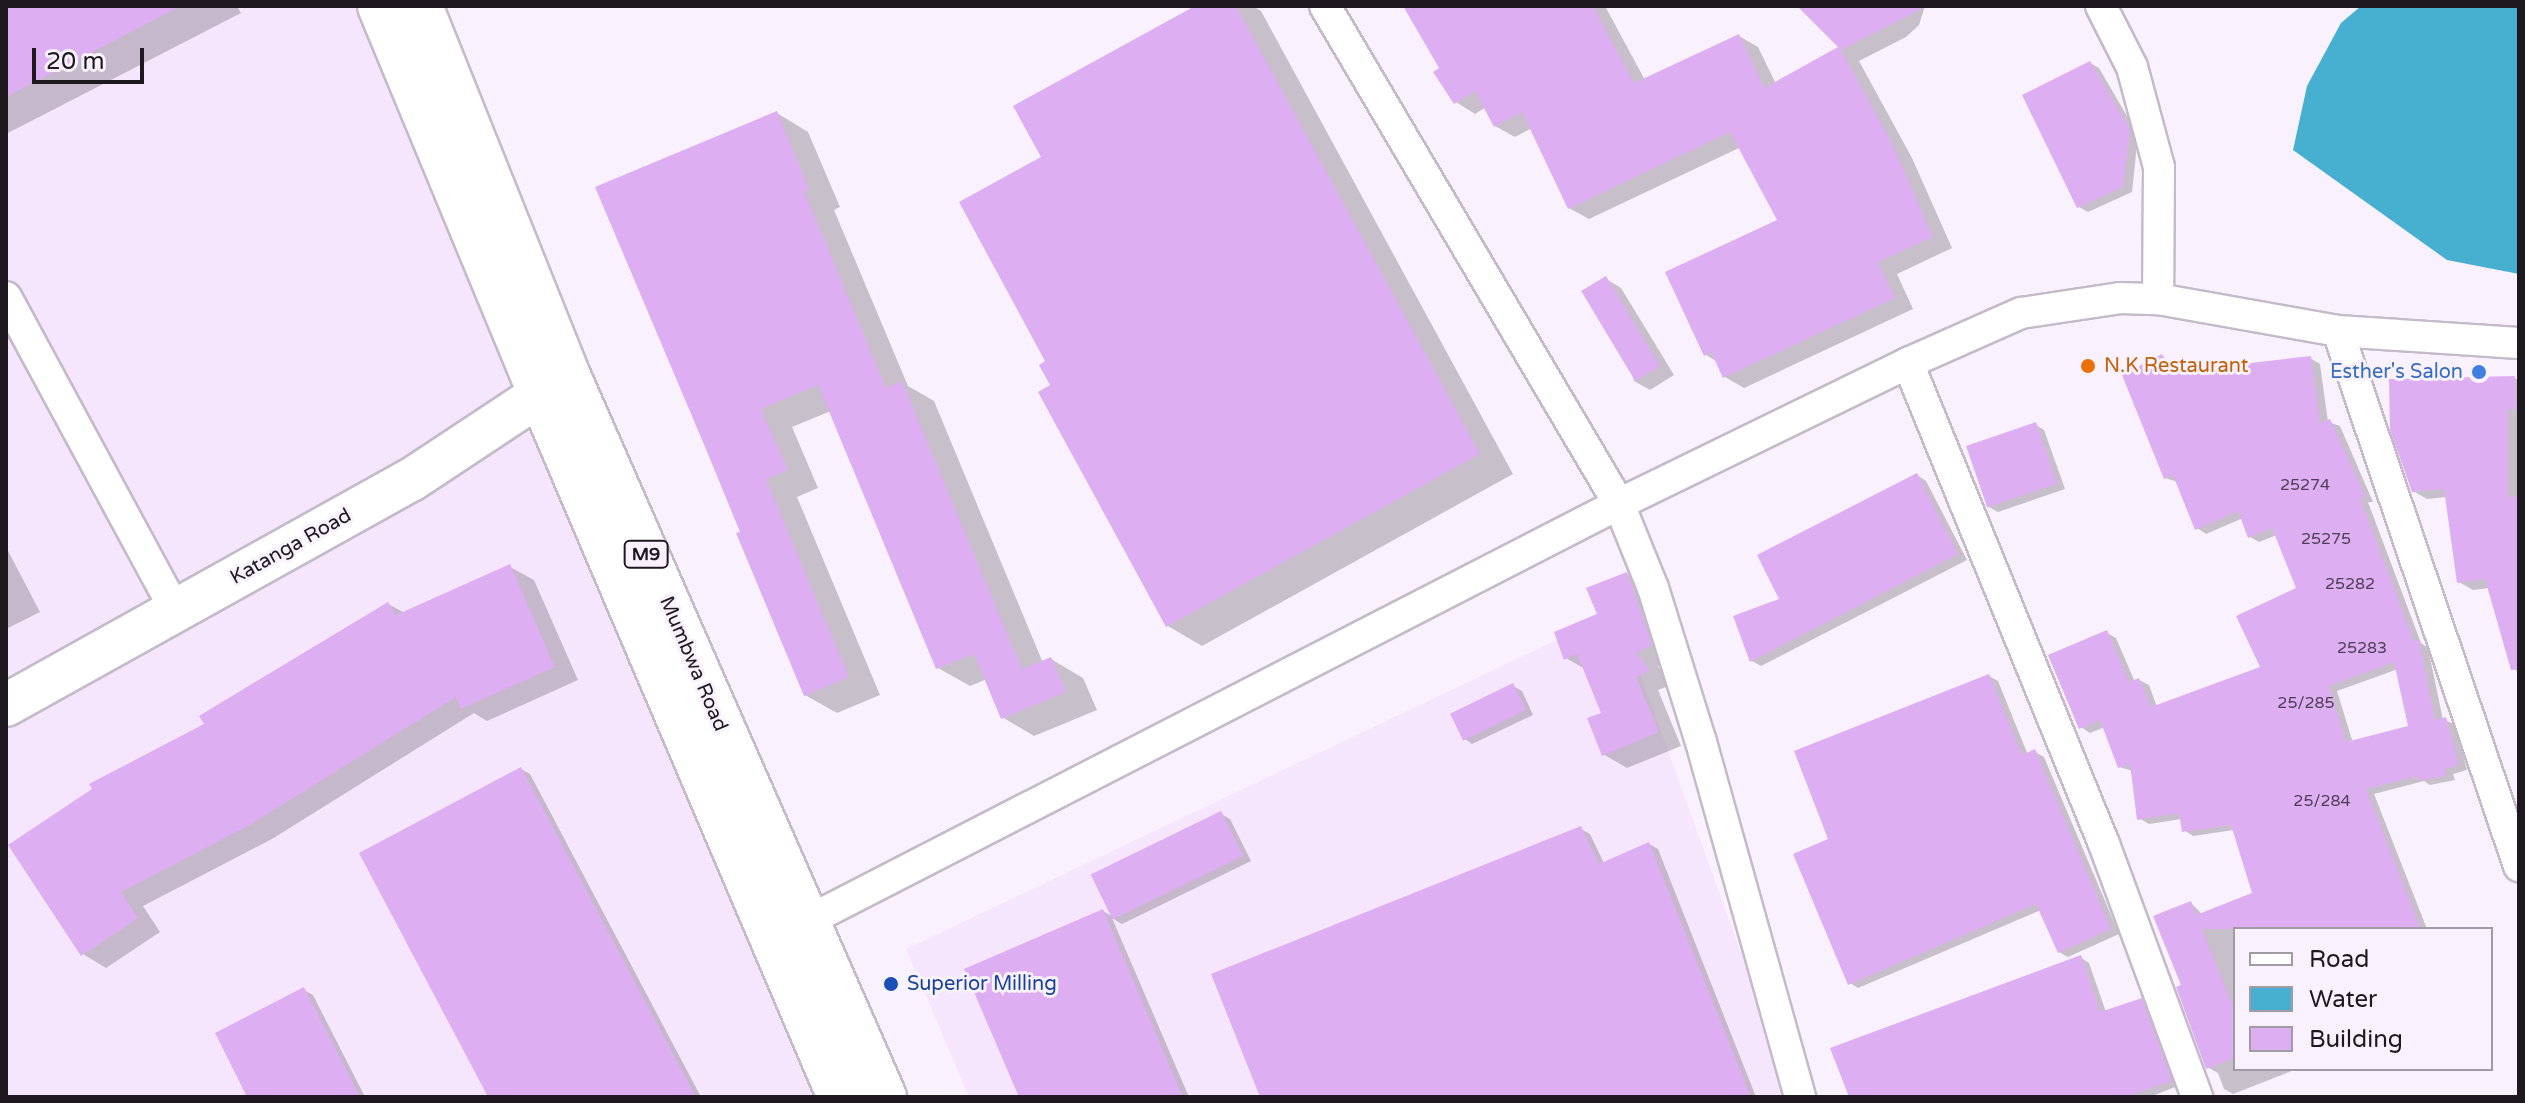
<!DOCTYPE html>
<html>
<head>
<meta charset="utf-8">
<style>
  body { margin:0 }
  #map { position:relative; width:2525px; height:1103px; overflow:hidden; background:#f9f1fe; font-family:"Varela Round",sans-serif }
  div>[style] { position:absolute }
  [style*='--x'] { left:calc(var(--x)*1px); top:calc(var(--y)*1px); width:calc(var(--w)*1px); rotate:calc(var(--a)*1deg) }
  .built>* { inset:0; background:#f5e6fd }
  .water>* { inset:0; background:#47afcf }
  .shadow>* { inset:0; background:#0003 }
  .building>* { inset:0; background:#ddaef2; transform-origin:0 0 }
  .roads { filter:drop-shadow(2px 0 #c5baca) drop-shadow(-2px 0 #c5baca) drop-shadow(0 2px #c5baca) drop-shadow(0 -2px #c5baca) }
  .street>* { height:30px; margin:-15px; padding:0 15px; transform-origin:15px; border-radius:15px; background:#fff }
  .secondary>* { height:42px; margin:-21px; padding:0 21px; transform-origin:21px; border-radius:21px; background:#fff }
  .primary>* { height:44px; margin:-22px; padding:0 22px; transform-origin:22px; border-radius:22px; background:#fff }
  .dots>* { width:22px; height:22px; translate:-50% -50%; box-sizing:border-box; border:4px solid #f9f1fe; border-radius:50% }
  span { translate:-50% -50%; white-space:nowrap; text-align:center; line-height:1.15; -webkit-text-stroke:6px #f9f1fe; paint-order:stroke }
  .number-label { font-size:16px; color:#4d3e54 }
  .number-label span { -webkit-text-stroke-width:0 }
  .shield-label span { padding:2px 6px; background:#f9f1fe; border:2px solid; border-radius:6px; -webkit-text-stroke-width:0 }
  .shield-label { font-size:18px; color:#1d191f; font-weight:700 }
  .food-label { font-size:20px; color:#c56008 }
  .left { translate:0 -50%; text-align:left }
  .shop-label { font-size:20px; color:#366cbe }
  .right { translate:-100% -50%; text-align:right }
  .street-label { font-size:20px; color:#1d191f }
  .transit-label { font-size:20px; color:#164399 }
  .frame { position:absolute; inset:0; border:8px solid #1d191f; pointer-events:none }
  .legend { position:absolute; left:2233px; top:927px; width:260px; height:144px; box-sizing:border-box; background:#f9f1fe; border:2px solid #a19ba5; margin:0; padding:10px 14px; list-style:none; font-size:24px; color:#1d191f }
  .legend li { display:flex; align-items:center; gap:16px; height:40px }
  .legend b { width:40px; border:2px solid #a19ba5 }
  .scale { position:absolute; left:32px; top:48px; width:112px; height:36px; box-sizing:border-box; border:4px solid #1d191f; border-top:0; padding-left:10px; font-size:24px; line-height:28px; white-space:nowrap; color:#1d191f; -webkit-text-stroke:6px #f9f1fe; paint-order:stroke }
</style>
</head>
<body>
<div id="map">
  <div class="built">
    <div style="clip-path:polygon(6px 6px,408px 6px,848px 1097px,6px 1097px)"></div>
    <div style="clip-path:polygon(1561px 638px,1636px 662px,1793px 1097px,969px 1097px,906px 949px)"></div>
  </div>
  <div class="water">
    <div style="clip-path:polygon(2361px 6px,2519px 6px,2519px 274px,2447px 260px,2293px 150px,2307px 86px,2341px 23px)"></div>
  </div>
  <div class="shadow">
    <div style="clip-path:polygon(6px 6px,237px 6px,241px 13px,6px 134px)"></div>
    <div style="clip-path:polygon(1199px 6px,1253px 6px,1261px 11px,1513px 474px,1202px 646px,1168px 626px,1053px 386px,1047px 362px,1043px 158px)"></div>
    <div style="clip-path:polygon(1424px 6px,1605px 6px,1645px 80px,1739px 36px,1758px 47px,1776px 84px,1841px 48px,1803px 6px,1925px 6px,1919px 25px,1906px 37px,1859px 61px,1912px 158px,1952px 248px,1897px 274px,1913px 309px,1744px 388px,1725px 377px,1718px 362px,1706px 355px,1780px 221px,1741px 147px,1589px 219px,1569px 208px,1532px 128px,1515px 137px,1495px 126px,1486px 107px,1475px 114px,1456px 102px,1441px 69px)"></div>
    <div style="clip-path:polygon(2090px 63px,2099px 68px,2138px 135px,2132px 192px,2088px 212px,2079px 207px)"></div>
    <div style="clip-path:polygon(777px 113px,808px 132px,840px 207px,834px 210px,908px 386px,934px 401px,1043px 663px,1051px 659px,1083px 678px,1097px 710px,1034px 736px,1002px 717px,987px 679px,970px 686px,938px 668px,831px 411px,792px 427px,818px 488px,797px 497px,880px 695px,837px 713px,805px 695px,742px 533px)"></div>
    <div style="clip-path:polygon(1606px 279px,1621px 288px,1674px 375px,1650px 390px,1634px 381px)"></div>
    <div style="clip-path:polygon(evenodd,2162px 356px,2172px 362px,2177px 373px,2310px 358px,2320px 364px,2328px 422px,2340px 426px,2373px 502px,2368px 502px,2421px 643px,2428px 648px,2443px 720px,2455px 724px,2467px 770px,2453px 774px,2455px 780px,2430px 785px,2424px 781px,2374px 794px,2427px 929px,2235px 929px,2235px 1069px,2297px 1069px,2233px 1094px,2224px 1089px,2218px 1073px,2207px 1067px,2183px 986px,2191px 903px,2203px 915px,2255px 894px,2234px 830px,2193px 836px,2184px 830px,2182px 819px,2149px 824px,2139px 818px,2133px 771px,2119px 767px,2105px 727px,2090px 733px,2081px 727px,2107px 633px,2116px 638px,2135px 682px,2139px 680px,2149px 685px,2157px 707px,2263px 668px,2299px 589px,2277px 535px,2259px 542px,2250px 537px,2243px 518px,2206px 534px,2197px 528px,2178px 482px,2165px 478px,2162px 356px,2398px 669px,2410px 728px,2353px 743px,2337px 691px,2398px 669px)"></div>
    <div style="clip-path:polygon(2515px 378px,2519px 381px,2519px 672px,2512px 668px,2489px 588px,2473px 590px,2459px 582px,2447px 497px,2427px 499px,2413px 491px)"></div>
    <div style="clip-path:polygon(2036px 425px,2044px 430px,2065px 489px,1998px 512px,1989px 507px)"></div>
    <div style="clip-path:polygon(1917px 475px,1926px 481px,1967px 560px,1761px 666px,1752px 661px,1782px 600px)"></div>
    <div style="clip-path:polygon(6px 547px,40px 612px,6px 629px)"></div>
    <div style="clip-path:polygon(510px 567px,534px 580px,578px 680px,487px 721px,474px 713px,272px 839px,143px 906px,160px 932px,106px 968px,83px 954px,207px 725px,388px 604px,405px 613px)"></div>
    <div style="clip-path:polygon(1627px 574px,1650px 587px,1674px 658px,1658px 666px,1671px 685px,1658px 690px,1681px 746px,1627px 768px,1603px 754px,1604px 715px,1585px 669px,1566px 658px)"></div>
    <div style="clip-path:polygon(1989px 676px,1998px 681px,2028px 755px,2035px 752px,2044px 757px,2119px 934px,2068px 957px,2059px 952px,2041px 910px,1858px 988px,1850px 983px,1831px 840px)"></div>
    <div style="clip-path:polygon(1513px 686px,1522px 691px,1533px 715px,1472px 744px,1464px 738px)"></div>
    <div style="clip-path:polygon(521px 769px,530px 774px,701px 1097px,490px 1097px)"></div>
    <div style="clip-path:polygon(1221px 814px,1230px 819px,1251px 861px,1122px 924px,1112px 918px,1189px 1097px,1022px 1097px,1103px 911px,1113px 917px)"></div>
    <div style="clip-path:polygon(1581px 829px,1590px 834px,1604px 863px,1649px 844px,1658px 849px,1756px 1097px,1262px 1097px)"></div>
    <div style="clip-path:polygon(2080px 957px,2089px 963px,2106px 1012px,2141px 1000px,2150px 1006px,2180px 1085px,2150px 1097px,1851px 1097px)"></div>
    <div style="clip-path:polygon(304px 990px,313px 995px,365px 1097px,249px 1097px)"></div>
  </div>
  <div class="building">
    <div style="clip-path:polygon(6px 6px,181px 6px,6px 97px)"></div>
    <div style="clip-path:polygon(1195px 6px,1236px 6px,1480px 454px,1166px 627px,1038px 392px,1050px 385px,1039px 365px,1045px 361px,959px 202px,1041px 157px,1013px 106px)"></div>
    <div style="clip-path:polygon(1403px 6px,1593px 6px,1634px 83px,1739px 34px,1764px 88px,1838px 47px,1797px 6px,1927px 6px,1841px 50px,1893px 145px,1933px 237px,1878px 262px,1895px 298px,1723px 378px,1711px 352px,1704px 356px,1665px 272px,1777px 220px,1730px 132px,1568px 209px,1522px 112px,1494px 127px,1475px 91px,1454px 104px,1433px 72px,1439px 68px)"></div>
    <div style="clip-path:polygon(2090px 61px,2130px 129px,2123px 187px,2077px 208px,2022px 95px)"></div>
    <div style="clip-path:polygon(777px 111px,809px 189px,804px 191px,886px 388px,902px 381px,1022px 669px,1051px 657px,1066px 692px,1001px 719px,974px 654px,936px 669px,818px 385px,761px 409px,788px 470px,766px 479px,849px 677px,804px 696px,736px 533px,740px 532px,708px 454px,595px 187px)"></div>
    <div style="left:1606px;top:276px;width:105px;height:29px;rotate:59deg"></div>
    <div style="clip-path:polygon(evenodd,2162px 354px,2171px 372px,2311px 356px,2320px 423px,2330px 419px,2366px 497px,2360px 498px,2414px 641px,2419px 640px,2435px 720px,2446px 717px,2459px 765px,2445px 769px,2446px 776px,2419px 781px,2418px 776px,2366px 789px,2421px 929px,2202px 929px,2235px 1011px,2235px 1058px,2206px 1069px,2176px 987px,2181px 985px,2153px 916px,2191px 901px,2196px 915px,2252px 893px,2231px 825px,2182px 832px,2179px 813px,2137px 820px,2130px 764px,2118px 768px,2100px 720px,2079px 729px,2048px 655px,2107px 630px,2129px 682px,2139px 678px,2151px 707px,2260px 667px,2236px 616px,2296px 588px,2272px 528px,2248px 538px,2238px 511px,2195px 530px,2173px 475px,2164px 479px,2122px 375px,2162px 354px,2394px 662px,2408px 726px,2346px 742px,2329px 686px,2394px 662px)"></div>
    <div style="clip-path:polygon(2515px 376px,2516px 409px,2508px 409px,2508px 498px,2519px 495px,2519px 669px,2511px 670px,2485px 579px,2457px 583px,2444px 489px,2412px 492px,2390px 430px,2389px 379px)"></div>
    <div style="left:2036px;top:422px;width:65px;height:74px;rotate:71deg"></div>
    <div style="clip-path:polygon(1917px 473px,1958px 554px,1750px 662px,1733px 616px,1779px 599px,1757px 555px)"></div>
    <div style="clip-path:polygon(510px 564px,555px 667px,461px 709px,456px 697px,248px 826px,121px 892px,138px 918px,81px 956px,8px 845px,92px 789px,89px 784px,204px 724px,199px 716px,388px 602px,396px 615px)"></div>
    <div style="clip-path:polygon(1627px 572px,1652px 645px,1636px 653px,1650px 671px,1636px 677px,1659px 732px,1602px 756px,1587px 718px,1601px 713px,1577px 654px,1564px 660px,1554px 632px,1597px 614px,1586px 588px)"></div>
    <div style="clip-path:polygon(1989px 674px,2022px 755px,2035px 749px,2111px 929px,2058px 953px,2036px 904px,1848px 985px,1793px 854px,1828px 839px,1794px 751px)"></div>
    <div style="left:1513px;top:683px;width:30px;height:70px;rotate:64deg"></div>
    <div style="clip-path:polygon(521px 767px,696px 1097px,488px 1097px,359px 853px)"></div>
    <div style="left:1221px;top:811px;width:50px;height:145px;rotate:64deg"></div>
    <div style="clip-path:polygon(1581px 826px,1599px 864px,1649px 842px,1751px 1097px,1260px 1097px,1211px 974px)"></div>
    <div style="clip-path:polygon(1103px 909px,1183px 1097px,1019px 1097px,964px 969px)"></div>
    <div style="clip-path:polygon(2081px 955px,2100px 1012px,2142px 998px,2172px 1081px,2125px 1097px,1849px 1097px,1830px 1048px)"></div>
    <div style="clip-path:polygon(304px 987px,360px 1097px,247px 1097px,215px 1033px)"></div>
  </div>
  <div class="roads">
    <div class="street">
      <div style="--x:1325;--y:6;--w:578;--a:59.44"></div>
      <div style="--x:1619;--y:504;--w:91;--a:68"></div>
      <div style="--x:1653;--y:588;--w:161;--a:72.7"></div>
      <div style="--x:1701;--y:742;--w:369;--a:74.4"></div>
      <div style="--x:2101;--y:6;--w:68;--a:63.1"></div>
      <div style="--x:2132;--y:67;--w:104;--a:74.9"></div>
      <div style="--x:2159;--y:167;--w:132;--a:90.4"></div>
      <div style="--x:6;--y:297;--w:357;--a:61.6"></div>
      <div style="--x:2338;--y:331;--w:565;--a:71.31"></div>
      <div style="--x:1908;--y:363;--w:519;--a:67.83"></div>
      <div style="--x:2104;--y:844;--w:270;--a:69.8"></div>
      <div style="--x:792;--y:929;--w:930;--a:-27.2"></div>
      <div style="--x:1619;--y:504;--w:322;--a:-26"></div>
      <div style="--x:1908;--y:363;--w:124;--a:-23.9"></div>
      <div style="--x:2021;--y:313;--w:100;--a:-8.6"></div>
      <div style="--x:2120;--y:298;--w:38;--a:2"></div>
      <div style="--x:2158;--y:299;--w:183;--a:10.1"></div>
      <div style="--x:2338;--y:331;--w:181;--a:3.8"></div>
    </div>
    <div class="secondary">
      <div style="--x:6;--y:705;--w:463;--a:-29.1"></div>
      <div style="--x:411;--y:480;--w:188;--a:-33.5"></div>
    </div>
    <div class="primary">
      <div style="--x:380;--y:6;--w:419;--a:67.5"></div>
      <div style="--x:540;--y:393;--w:765;--a:66.92"></div>
      <div style="--x:420;--y:6;--w:399;--a:68.2"></div>
      <div style="--x:568;--y:376;--w:787;--a:66.33"></div>
    </div>
  </div>
  <div class="dots">
    <div style="left:2088px;top:366px;background:#e8710a"></div>
    <div style="left:2479px;top:372px;background:#3f7fe0"></div>
    <div style="left:891px;top:984px;background:#1a4fb4"></div>
  </div>
  <div class="number-label">
    <span style="left:2305px;top:485px">25274</span>
    <span style="left:2326px;top:539px">25275</span>
    <span style="left:2350px;top:584px">25282</span>
    <span style="left:2362px;top:648px">25283</span>
    <span style="left:2306px;top:703px">25/285</span>
    <span style="left:2322px;top:801px">25/284</span>
  </div>
  <div class="shield-label">
    <span style="left:646px;top:554px">M9</span>
  </div>
  <div class="food-label">
    <span class="left" style="left:2104px;top:366px">N.K Restaurant</span>
  </div>
  <div class="shop-label">
    <span class="right" style="left:2463px;top:372px">Esther's Salon</span>
  </div>
  <div class="street-label">
    <span style="left:291px;top:547px;rotate:-29deg">Katanga Road</span>
    <span style="left:693px;top:664px;rotate:67deg">Mumbwa Road</span>
  </div>
  <div class="transit-label">
    <span class="left" style="left:907px;top:984px">Superior Milling</span>
  </div>
  <div class="frame"></div>
  <ul class="legend">
  <li><b style="height:10px;background:#fff"></b>Road</li>
  <li><b style="height:22px;background:#47afcf"></b>Water</li>
  <li><b style="height:22px;background:#ddaef2"></b>Building</li>
  </ul>
  <div class="scale">20 m</div>
</div>
</body>
</html>
